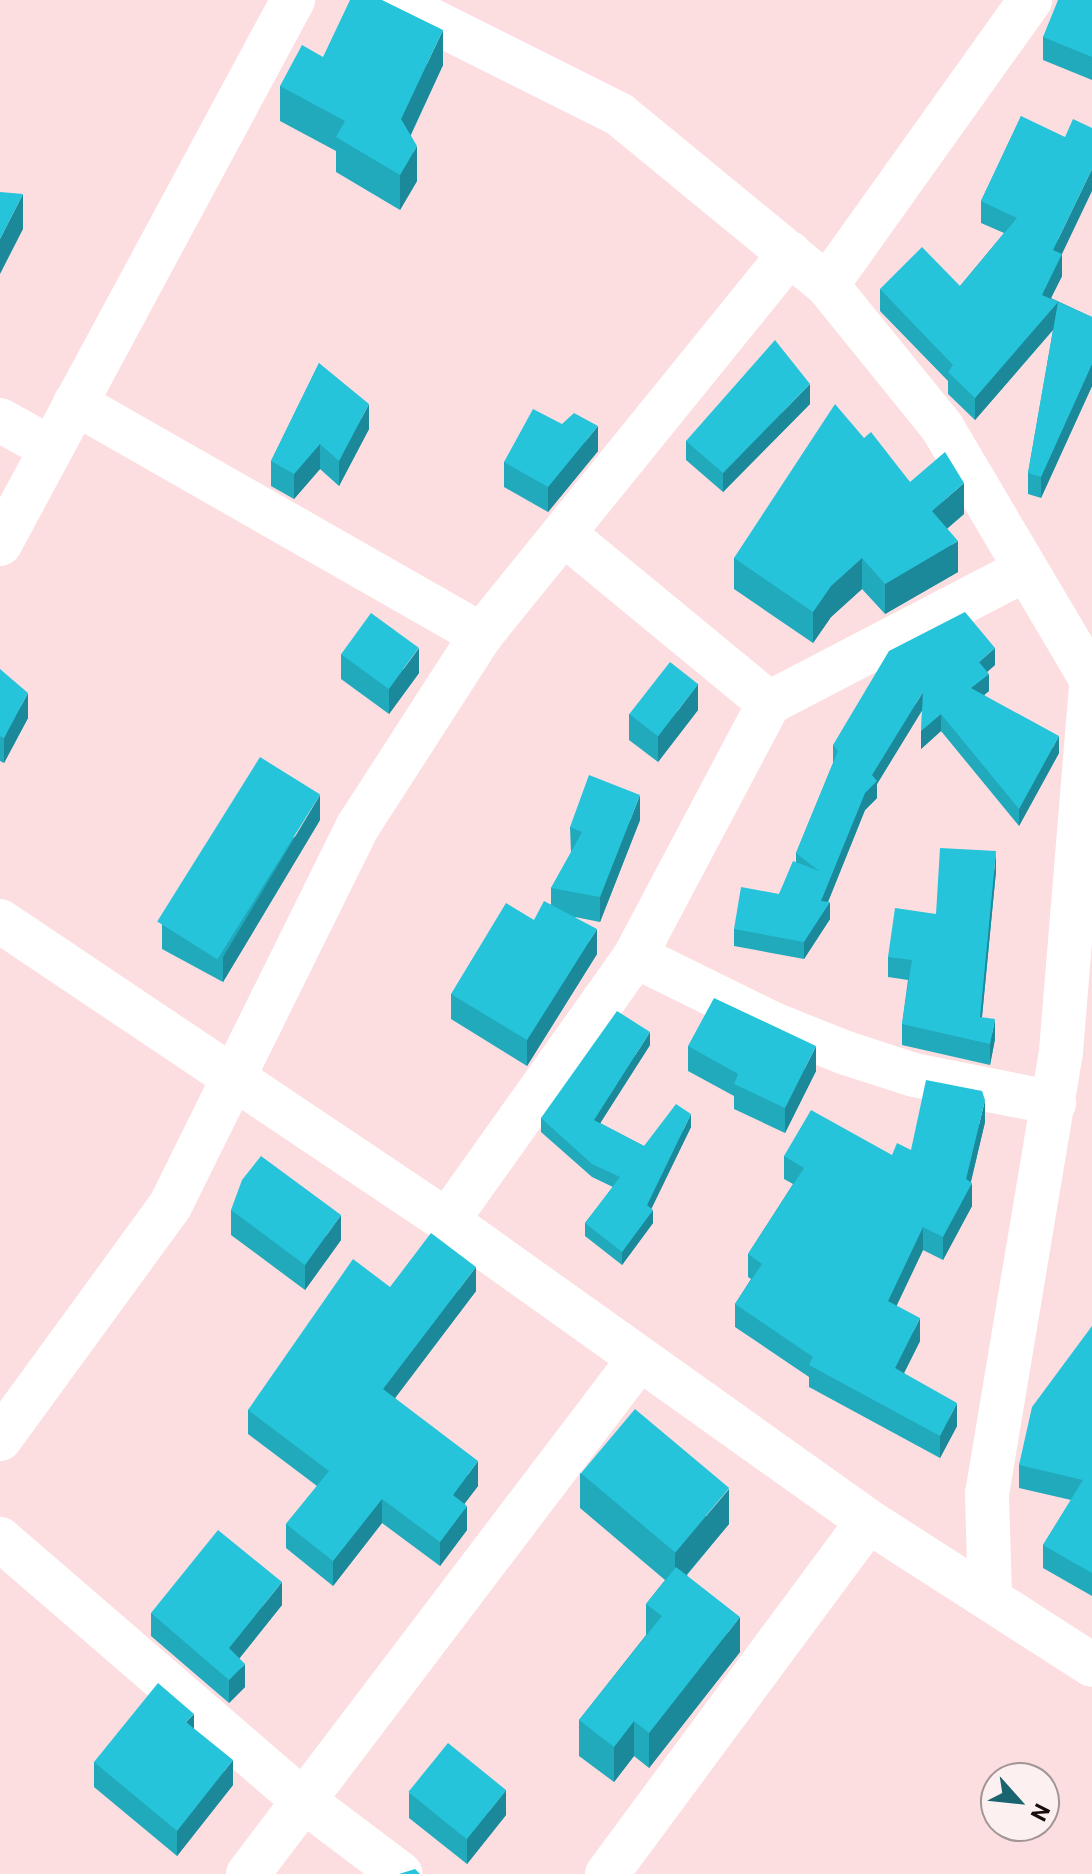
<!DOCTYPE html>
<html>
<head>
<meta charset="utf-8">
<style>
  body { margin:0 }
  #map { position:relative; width:1092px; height:1874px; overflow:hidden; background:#fddee0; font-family:Roboto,sans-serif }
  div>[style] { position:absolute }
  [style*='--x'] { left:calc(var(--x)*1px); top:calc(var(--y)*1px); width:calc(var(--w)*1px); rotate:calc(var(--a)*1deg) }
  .minor>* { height:44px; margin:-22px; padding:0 22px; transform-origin:22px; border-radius:22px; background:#fff }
  .wall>* { inset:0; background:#21a9bc }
  .shaded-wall>* { inset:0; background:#1b8999 }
  .building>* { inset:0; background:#26c4db; transform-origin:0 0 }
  span { translate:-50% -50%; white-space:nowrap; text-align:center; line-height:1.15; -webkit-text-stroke:6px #fdf0f1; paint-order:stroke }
  .north { position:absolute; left:980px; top:1762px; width:80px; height:80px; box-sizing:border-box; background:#fdf0f1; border:2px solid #a19596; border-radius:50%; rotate:117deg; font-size:22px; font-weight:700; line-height:32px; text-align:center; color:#170d0d }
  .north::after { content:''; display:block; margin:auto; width:28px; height:36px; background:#1a6470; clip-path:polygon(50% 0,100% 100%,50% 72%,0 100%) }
</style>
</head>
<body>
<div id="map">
  <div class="minor">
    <div style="--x:391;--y:0;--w:255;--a:26.6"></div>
    <div style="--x:619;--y:114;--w:269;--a:39.4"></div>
    <div style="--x:827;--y:285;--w:183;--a:51"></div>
    <div style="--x:942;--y:427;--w:291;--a:59.4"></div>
    <div style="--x:827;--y:285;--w:350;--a:-54.5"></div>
    <div style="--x:75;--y:403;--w:468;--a:29.7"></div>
    <div style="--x:0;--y:420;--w:57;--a:29.2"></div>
    <div style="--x:564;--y:534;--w:266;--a:39.5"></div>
    <div style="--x:769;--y:703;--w:288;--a:-27.5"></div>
    <div style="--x:0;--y:544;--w:618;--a:-61.69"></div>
    <div style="--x:0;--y:921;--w:538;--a:33.87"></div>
    <div style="--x:447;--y:1221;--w:517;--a:35.47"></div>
    <div style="--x:868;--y:1521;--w:266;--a:32.7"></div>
    <div style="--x:635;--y:956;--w:154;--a:26.2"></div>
    <div style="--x:773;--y:1024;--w:79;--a:21.7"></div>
    <div style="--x:846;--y:1053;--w:71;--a:17.9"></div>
    <div style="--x:914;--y:1075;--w:143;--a:11.3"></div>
    <div style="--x:447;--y:1221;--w:325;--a:-54.6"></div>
    <div style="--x:635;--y:956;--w:286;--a:-62.1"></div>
    <div style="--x:0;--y:1439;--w:288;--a:-53.9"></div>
    <div style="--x:170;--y:1206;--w:424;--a:-63.7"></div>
    <div style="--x:358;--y:826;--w:227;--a:-57.2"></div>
    <div style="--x:481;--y:635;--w:491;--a:-51"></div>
    <div style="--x:0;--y:1539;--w:401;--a:40.8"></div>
    <div style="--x:304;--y:1801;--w:121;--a:37"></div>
    <div style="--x:990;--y:1597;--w:103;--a:-91.7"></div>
    <div style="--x:987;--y:1494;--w:449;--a:-80.5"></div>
    <div style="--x:1061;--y:1051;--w:378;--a:-85.3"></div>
    <div style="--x:248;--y:1874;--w:647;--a:-52.79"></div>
    <div style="--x:607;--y:1874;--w:439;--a:-53.5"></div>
  </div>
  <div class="wall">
    <div style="clip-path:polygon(1092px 0,1092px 80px,1043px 60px,1043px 37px)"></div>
    <div style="clip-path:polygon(323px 57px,443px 65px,411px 135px,417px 181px,400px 210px,336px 172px,336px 151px,280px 121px,280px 86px)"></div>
    <div style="clip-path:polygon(1021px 116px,1062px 254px,1062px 276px,1051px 298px,1092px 317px,1092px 386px,1041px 498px,1028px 494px,1028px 473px,1053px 330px,975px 420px,948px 394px,948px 381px,880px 311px,880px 289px,960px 286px,1004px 233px,981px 223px,981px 201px)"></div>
    <div style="clip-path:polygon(319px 363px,369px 429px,339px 486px,320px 469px,294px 499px,271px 486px,271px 461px)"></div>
    <div style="clip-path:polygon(810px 404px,723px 492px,686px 460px,686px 441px)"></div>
    <div style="clip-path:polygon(562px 424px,598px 451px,548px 512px,504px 487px,504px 462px)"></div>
    <div style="clip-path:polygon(864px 438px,910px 482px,964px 514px,947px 528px,958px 572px,885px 614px,862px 589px,831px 617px,813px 643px,734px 589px,734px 558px)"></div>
    <div style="clip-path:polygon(341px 654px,419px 673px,389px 714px,341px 679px)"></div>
    <div style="clip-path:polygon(995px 665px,987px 672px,989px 691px,984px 695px,1059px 753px,1019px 826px,941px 731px,921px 749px,922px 710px,877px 784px,877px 798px,865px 810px,828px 902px,830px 919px,804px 959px,734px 946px,734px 929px,779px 894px,796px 862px,796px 853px,833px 763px,833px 745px)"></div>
    <div style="clip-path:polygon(0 669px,28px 718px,4px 763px,0 761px)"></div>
    <div style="clip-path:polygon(698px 710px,658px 762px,629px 740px,629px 714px)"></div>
    <div style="clip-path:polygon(320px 820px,223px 982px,162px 949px,162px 924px)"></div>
    <div style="clip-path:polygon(640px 820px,600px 922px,575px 917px,597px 954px,527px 1066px,451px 1019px,451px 994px,551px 905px,551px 888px,571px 853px,570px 827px)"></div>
    <div style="clip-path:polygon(996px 871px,982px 1017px,995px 1039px,990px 1065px,902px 1045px,902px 1024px,908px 980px,888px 977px,888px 957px,936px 914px)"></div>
    <div style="clip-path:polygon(650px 1045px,600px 1123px,644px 1146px,691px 1127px,651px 1208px,653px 1223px,622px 1265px,585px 1236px,585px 1223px,613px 1187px,592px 1177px,541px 1132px,541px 1118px)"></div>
    <div style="clip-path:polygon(688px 1046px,816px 1071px,785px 1133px,734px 1109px,734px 1096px,688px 1071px)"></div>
    <div style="clip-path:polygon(985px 1122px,971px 1182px,972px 1206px,943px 1260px,923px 1250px,896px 1306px,920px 1341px,904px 1373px,957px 1426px,940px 1458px,809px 1387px,809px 1377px,735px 1327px,735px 1304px,751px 1279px,748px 1277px,748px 1254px,793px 1184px,784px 1179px,784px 1156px,892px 1155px,911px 1150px)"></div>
    <div style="clip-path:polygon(231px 1210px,341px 1240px,305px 1290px,231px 1235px)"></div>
    <div style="clip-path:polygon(390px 1287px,476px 1291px,395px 1398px,478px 1486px,464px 1504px,467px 1530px,440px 1566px,382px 1523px,333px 1586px,286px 1548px,286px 1524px,317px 1486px,248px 1434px,248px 1410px)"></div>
    <div style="clip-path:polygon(1092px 1326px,1092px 1596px,1043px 1568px,1043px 1545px,1071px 1500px,1019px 1488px,1019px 1465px)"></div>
    <div style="clip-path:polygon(580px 1473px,729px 1524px,687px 1575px,740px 1652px,649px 1768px,634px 1756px,614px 1782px,579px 1756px,579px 1720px,646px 1635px,646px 1604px,665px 1580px,580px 1508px)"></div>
    <div style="clip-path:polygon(282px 1605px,239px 1659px,245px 1687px,229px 1703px,151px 1636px,151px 1613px)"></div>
    <div style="clip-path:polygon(194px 1729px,233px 1785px,177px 1856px,94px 1787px,94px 1762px)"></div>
    <div style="clip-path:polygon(409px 1793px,506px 1815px,467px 1864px,409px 1818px)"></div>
  </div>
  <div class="shaded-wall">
    <div style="clip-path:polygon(443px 30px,443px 65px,401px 155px,401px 119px)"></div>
    <div style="clip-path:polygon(417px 146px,417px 181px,400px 210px,400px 175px)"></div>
    <div style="clip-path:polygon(1092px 169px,1092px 191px,1062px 254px,1062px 276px,1042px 316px,1042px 295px,1053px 250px)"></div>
    <div style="clip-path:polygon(23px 194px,23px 229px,0 274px,0 239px)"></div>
    <div style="clip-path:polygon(1058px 302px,1058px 324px,975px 420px,975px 398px)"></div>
    <div style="clip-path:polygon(1092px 364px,1092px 386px,1041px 498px,1041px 477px)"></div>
    <div style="clip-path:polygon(810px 384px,810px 404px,723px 492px,723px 473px)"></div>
    <div style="clip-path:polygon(369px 404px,369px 429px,339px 486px,339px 461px)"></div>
    <div style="clip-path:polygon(598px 426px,598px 451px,548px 512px,548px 487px)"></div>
    <div style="clip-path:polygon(320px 444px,320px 469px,294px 499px,294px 474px)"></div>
    <div style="clip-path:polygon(964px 483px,964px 514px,932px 542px,932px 511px)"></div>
    <div style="clip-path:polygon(958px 541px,958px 572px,885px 614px,885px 584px)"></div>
    <div style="clip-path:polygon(862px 558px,862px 589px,831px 617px,813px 643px,813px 612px,831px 586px)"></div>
    <div style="clip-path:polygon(419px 648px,419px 673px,389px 714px,389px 689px)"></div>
    <div style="clip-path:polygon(995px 648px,995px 665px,979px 679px,979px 662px)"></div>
    <div style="clip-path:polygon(989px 674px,989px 691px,971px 706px,971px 688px)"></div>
    <div style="clip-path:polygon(698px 684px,698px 710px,658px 762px,658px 737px)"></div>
    <div style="clip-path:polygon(923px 692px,923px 709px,877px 784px,877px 798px,865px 810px,825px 909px,830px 902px,830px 919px,804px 959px,804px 942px,872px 775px)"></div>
    <div style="clip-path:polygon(28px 693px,28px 718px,4px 763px,4px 738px)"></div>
    <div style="clip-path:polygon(941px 714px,941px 731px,921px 749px,921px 731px)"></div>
    <div style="clip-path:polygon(1059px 736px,1059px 753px,1019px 826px,1019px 809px)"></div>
    <div style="clip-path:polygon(320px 795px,320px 820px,223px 982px,223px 957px)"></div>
    <div style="clip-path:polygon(640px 795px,640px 820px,600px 922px,600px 897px)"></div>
    <div style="clip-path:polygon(996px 851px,996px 871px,980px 1037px,980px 1017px)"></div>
    <div style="clip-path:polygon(597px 929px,597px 954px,527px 1066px,527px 1040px)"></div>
    <div style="clip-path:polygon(995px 1019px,995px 1039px,990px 1065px,990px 1044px)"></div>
    <div style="clip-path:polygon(650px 1032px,650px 1045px,594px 1133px,594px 1120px)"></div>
    <div style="clip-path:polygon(816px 1046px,816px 1071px,785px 1133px,785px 1108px)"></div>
    <div style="clip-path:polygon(985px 1100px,985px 1122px,969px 1189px,972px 1183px,972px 1206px,943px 1260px,943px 1237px,966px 1179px)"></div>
    <div style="clip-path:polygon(691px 1114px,691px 1127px,647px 1218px,647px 1205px)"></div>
    <div style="clip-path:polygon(653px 1210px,653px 1223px,622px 1265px,622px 1252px)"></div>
    <div style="clip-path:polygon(341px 1215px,341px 1240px,305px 1290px,305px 1265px)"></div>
    <div style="clip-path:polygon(923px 1227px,923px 1250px,888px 1324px,888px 1301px)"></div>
    <div style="clip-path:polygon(476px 1267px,476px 1291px,383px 1414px,383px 1389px)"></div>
    <div style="clip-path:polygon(920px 1318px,920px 1341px,895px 1391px,895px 1368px)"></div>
    <div style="clip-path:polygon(957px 1403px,957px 1426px,940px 1458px,940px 1436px)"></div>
    <div style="clip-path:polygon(478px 1461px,478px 1486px,453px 1519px,453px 1495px)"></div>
    <div style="clip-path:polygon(729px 1489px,729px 1524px,675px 1588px,675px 1553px)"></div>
    <div style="clip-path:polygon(382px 1499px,382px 1523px,333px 1586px,333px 1561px)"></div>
    <div style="clip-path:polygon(467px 1506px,467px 1530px,440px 1566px,440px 1542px)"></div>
    <div style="clip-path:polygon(282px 1582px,282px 1605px,229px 1671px,229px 1648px)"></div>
    <div style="clip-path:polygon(740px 1617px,740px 1652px,649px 1768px,649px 1733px)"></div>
    <div style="clip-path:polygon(245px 1664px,245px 1687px,229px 1703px,229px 1680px)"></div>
    <div style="clip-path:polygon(194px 1714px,194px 1739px,186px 1722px)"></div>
    <div style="clip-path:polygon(634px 1721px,634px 1756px,614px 1782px,614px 1747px)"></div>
    <div style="clip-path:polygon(233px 1760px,233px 1785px,177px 1856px,177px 1831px)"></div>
    <div style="clip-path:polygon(506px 1790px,506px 1815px,467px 1864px,467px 1839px)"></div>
  </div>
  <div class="building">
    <div style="clip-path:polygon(350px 0,382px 0,443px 30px,401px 119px,417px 146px,400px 175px,336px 137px,345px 121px,280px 86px,302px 45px,323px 57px)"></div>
    <div style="clip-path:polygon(1058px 0,1092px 0,1092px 57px,1043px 37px)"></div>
    <div style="clip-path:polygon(1021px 116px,1065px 137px,1073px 119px,1092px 128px,1092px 169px,1053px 250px,1062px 254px,1042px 295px,1092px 317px,1092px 364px,1041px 477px,1028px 473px,1058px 302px,975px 398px,948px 372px,953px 365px,880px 289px,922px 247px,960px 286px,1017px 218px,981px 201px)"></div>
    <div style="clip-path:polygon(0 192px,23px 194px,0 239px)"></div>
    <div style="clip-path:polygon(775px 340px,810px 384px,723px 473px,686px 441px)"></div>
    <div style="clip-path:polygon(319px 363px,369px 404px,339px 461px,320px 444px,294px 474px,271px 461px)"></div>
    <div style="clip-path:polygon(835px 404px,864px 438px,871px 432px,910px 482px,945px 452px,964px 483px,932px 511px,958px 541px,885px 584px,862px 558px,831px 586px,813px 612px,734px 558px)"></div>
    <div style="clip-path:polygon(533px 409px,562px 424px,574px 413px,598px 426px,548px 487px,504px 462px)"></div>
    <div style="clip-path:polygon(965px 612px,995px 648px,979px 662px,989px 674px,971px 688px,1059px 736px,1019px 809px,941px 714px,921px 731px,923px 692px,872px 775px,877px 781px,865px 793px,821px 901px,830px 902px,804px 942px,734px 929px,741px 887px,779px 894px,793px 861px,819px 871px,796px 853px,838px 751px,833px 745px,889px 651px)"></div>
    <div style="left:371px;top:613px;width:59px;height:51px;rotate:36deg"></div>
    <div style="left:670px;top:662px;width:36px;height:66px;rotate:38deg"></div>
    <div style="clip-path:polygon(0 669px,28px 693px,4px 738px,0 736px)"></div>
    <div style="left:260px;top:757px;width:71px;height:194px;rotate:32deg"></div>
    <div style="clip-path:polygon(589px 775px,640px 795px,600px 897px,551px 888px,582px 832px,570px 827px)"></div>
    <div style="clip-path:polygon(940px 848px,996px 851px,980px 1017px,995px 1019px,990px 1044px,902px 1024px,912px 960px,888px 957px,895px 908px,936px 914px)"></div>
    <div style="clip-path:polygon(544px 901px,597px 929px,527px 1040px,451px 994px,506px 903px,534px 920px)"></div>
    <div style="clip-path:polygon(714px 998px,816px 1046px,785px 1108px,734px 1084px,738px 1074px,688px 1046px)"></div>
    <div style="clip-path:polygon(617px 1011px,650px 1032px,594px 1120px,644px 1146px,676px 1104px,691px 1114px,647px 1205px,653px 1210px,622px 1252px,585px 1223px,620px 1177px,592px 1164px,541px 1118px)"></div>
    <div style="clip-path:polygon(926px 1080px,982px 1091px,985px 1100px,966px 1179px,972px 1183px,943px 1237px,923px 1227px,888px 1301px,920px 1318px,895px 1368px,957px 1403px,940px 1436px,809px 1365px,813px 1357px,735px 1304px,762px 1264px,748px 1254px,804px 1168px,784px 1156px,811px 1110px,892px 1155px,897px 1143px,911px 1150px)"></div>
    <div style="clip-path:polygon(261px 1156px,341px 1215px,305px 1265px,231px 1210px,242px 1180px)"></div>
    <div style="clip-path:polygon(431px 1233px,476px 1267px,383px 1389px,478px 1461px,453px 1495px,467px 1506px,440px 1542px,382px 1499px,333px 1561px,286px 1524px,329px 1471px,248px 1410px,353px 1259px,390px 1287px)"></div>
    <div style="clip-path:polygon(1092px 1326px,1092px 1573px,1043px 1545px,1083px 1480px,1019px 1465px,1032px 1407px)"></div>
    <div style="left:635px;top:1409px;width:123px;height:84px;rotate:40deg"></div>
    <div style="clip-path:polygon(218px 1530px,282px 1582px,229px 1648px,245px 1664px,229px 1680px,151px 1613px)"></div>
    <div style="clip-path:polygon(676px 1567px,740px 1617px,649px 1733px,634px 1721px,614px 1747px,579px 1720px,662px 1616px,646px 1604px)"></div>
    <div style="clip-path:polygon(158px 1683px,194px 1714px,186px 1722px,233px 1760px,177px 1831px,94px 1762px)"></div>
    <div style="left:448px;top:1743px;width:75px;height:63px;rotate:39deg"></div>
    <div style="clip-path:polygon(415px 1869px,420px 1874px,399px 1874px)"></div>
  </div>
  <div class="north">N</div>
</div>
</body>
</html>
